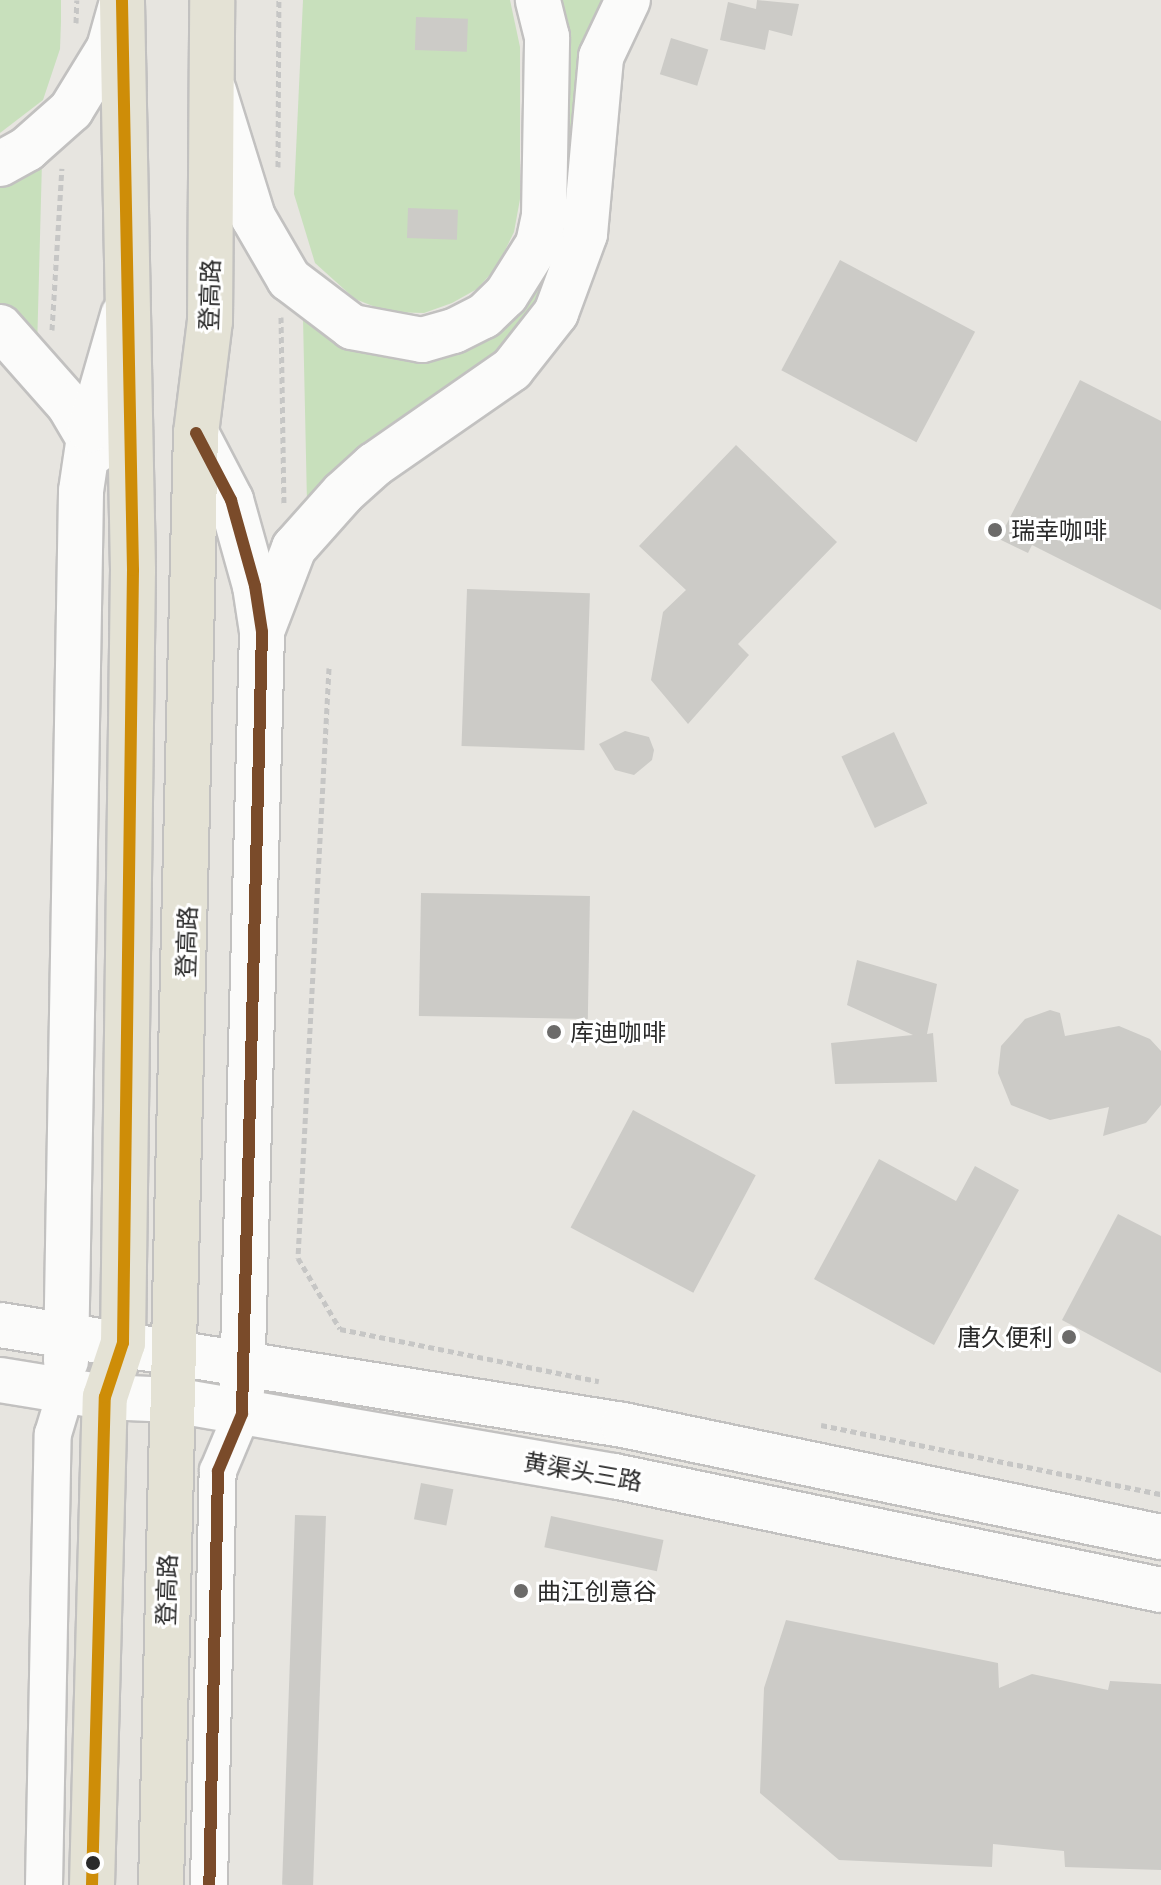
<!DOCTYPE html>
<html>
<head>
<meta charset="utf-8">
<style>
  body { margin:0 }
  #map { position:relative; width:1161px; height:1885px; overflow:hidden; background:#e7e5e0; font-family:"Golos Text","Noto Sans SC",sans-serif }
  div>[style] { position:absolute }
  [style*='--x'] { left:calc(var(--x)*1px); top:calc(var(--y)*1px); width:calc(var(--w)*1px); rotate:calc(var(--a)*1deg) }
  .green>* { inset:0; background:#c8e0bc }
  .building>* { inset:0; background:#cccbc7; transform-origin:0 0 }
  .path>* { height:5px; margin-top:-2.5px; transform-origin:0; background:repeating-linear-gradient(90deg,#c6c6c5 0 6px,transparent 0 10px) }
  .roads { filter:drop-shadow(2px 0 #c2c1c0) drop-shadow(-2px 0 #c2c1c0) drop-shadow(0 2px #c2c1c0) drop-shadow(0 -2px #c2c1c0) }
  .street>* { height:36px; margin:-18px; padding:0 18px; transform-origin:18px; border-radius:18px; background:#fbfbfa }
  .secondary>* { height:44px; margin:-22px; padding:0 22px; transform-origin:22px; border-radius:22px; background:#fbfbfa }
  .primary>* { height:44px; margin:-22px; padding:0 22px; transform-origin:22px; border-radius:22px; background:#e4e2d5 }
  .bus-1>* { height:12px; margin:-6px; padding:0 6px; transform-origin:6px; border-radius:6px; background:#7a4b2a }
  .bus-2>* { height:12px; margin:-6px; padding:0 6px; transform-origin:6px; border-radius:6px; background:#ce8d08 }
  .dots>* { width:22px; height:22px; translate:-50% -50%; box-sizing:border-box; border:4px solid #fff; border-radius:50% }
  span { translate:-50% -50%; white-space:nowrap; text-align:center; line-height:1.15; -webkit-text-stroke:6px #fff; paint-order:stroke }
  .street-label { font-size:24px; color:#2a2a2a }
  .poi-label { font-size:24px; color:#2a2a2a }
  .left { translate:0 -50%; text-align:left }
  .right { translate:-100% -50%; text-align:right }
</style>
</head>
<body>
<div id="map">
  <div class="green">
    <div style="clip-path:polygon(0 0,61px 0,61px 22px,60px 49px,43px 100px,0 133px)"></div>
    <div style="clip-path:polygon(303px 0,510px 0,520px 47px,520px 199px,514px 232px,497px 267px,477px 289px,452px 303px,424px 313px,388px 312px,355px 299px,315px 263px,294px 194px)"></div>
    <div style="clip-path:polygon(561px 0,607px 0,574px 214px,525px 334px,307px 503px,303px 318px,349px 347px,383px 356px,424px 356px,518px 311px,539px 286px,563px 216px,570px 99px)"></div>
    <div style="clip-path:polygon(42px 161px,37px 350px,0 309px,0 183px)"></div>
  </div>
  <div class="building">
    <div style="clip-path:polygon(757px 0,799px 4px,792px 36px,769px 30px,765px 50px,720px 40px,728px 2px,756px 9px)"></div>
    <div style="left:416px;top:17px;width:52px;height:33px;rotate:2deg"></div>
    <div style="left:671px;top:38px;width:39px;height:38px;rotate:17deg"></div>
    <div style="left:408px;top:208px;width:50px;height:30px;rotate:2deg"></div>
    <div style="left:840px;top:260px;width:153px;height:125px;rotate:28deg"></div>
    <div style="clip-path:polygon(1080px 380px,1161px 421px,1161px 610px,1032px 545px,1028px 553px,999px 539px)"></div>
    <div style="clip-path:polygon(736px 445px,837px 542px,738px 644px,749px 655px,688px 724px,651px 680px,663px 612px,686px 590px,639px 546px)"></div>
    <div style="left:467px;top:589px;width:123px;height:157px;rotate:2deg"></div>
    <div style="clip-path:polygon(625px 731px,649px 737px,654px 750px,652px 760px,634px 775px,615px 770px,599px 744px)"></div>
    <div style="left:894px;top:732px;width:79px;height:58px;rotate:65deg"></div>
    <div style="left:421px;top:893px;width:169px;height:123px;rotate:1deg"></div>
    <div style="clip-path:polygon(857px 960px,937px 984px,927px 1034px,933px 1033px,937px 1082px,835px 1084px,831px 1043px,913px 1035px,847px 1005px)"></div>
    <div style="clip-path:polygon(1050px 1010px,1060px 1013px,1065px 1036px,1119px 1026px,1150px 1039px,1161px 1051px,1161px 1105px,1146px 1123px,1103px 1136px,1109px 1107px,1050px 1120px,1011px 1105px,998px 1073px,1001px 1046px,1025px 1019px)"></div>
    <div style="left:633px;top:1110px;width:139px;height:133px;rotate:28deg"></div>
    <div style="clip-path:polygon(879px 1159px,956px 1201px,975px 1166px,1019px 1190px,934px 1345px,814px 1279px)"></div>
    <div style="clip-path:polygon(1118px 1214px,1161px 1236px,1161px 1373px,1062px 1320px)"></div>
    <div style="left:421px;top:1483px;width:33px;height:37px;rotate:11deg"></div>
    <div style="left:295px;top:1515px;width:31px;height:370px;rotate:2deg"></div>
    <div style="left:551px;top:1516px;width:115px;height:32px;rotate:12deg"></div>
    <div style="clip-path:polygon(786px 1620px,998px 1663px,999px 1688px,1032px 1674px,1108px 1690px,1110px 1681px,1161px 1684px,1161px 1870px,1065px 1867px,1064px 1851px,993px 1844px,992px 1867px,839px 1860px,760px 1793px,764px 1688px)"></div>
  </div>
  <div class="path">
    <div style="--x:76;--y:23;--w:23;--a:-88"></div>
    <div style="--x:278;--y:167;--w:167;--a:-89.7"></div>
    <div style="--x:281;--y:317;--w:186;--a:89.1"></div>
    <div style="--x:52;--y:330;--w:162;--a:-86.5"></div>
    <div style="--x:329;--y:668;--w:591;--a:93.01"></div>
    <div style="--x:298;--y:1258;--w:82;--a:59.4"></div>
    <div style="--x:340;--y:1329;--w:264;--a:11.4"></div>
    <div style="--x:821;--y:1425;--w:347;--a:11.5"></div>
  </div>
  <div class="roads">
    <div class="street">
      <div style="--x:44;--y:1885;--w:451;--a:-88.9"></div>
      <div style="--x:53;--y:1434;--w:45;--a:-73.2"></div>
      <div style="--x:209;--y:1885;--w:414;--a:-88.8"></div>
      <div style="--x:218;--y:1471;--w:62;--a:-67.2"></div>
    </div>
    <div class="secondary">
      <div style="--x:214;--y:91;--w:132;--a:72.8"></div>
      <div style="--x:253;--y:217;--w:72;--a:59.9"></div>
      <div style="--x:289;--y:279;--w:79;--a:37.3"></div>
      <div style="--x:352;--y:327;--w:71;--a:10.5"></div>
      <div style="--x:422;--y:340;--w:33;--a:-16"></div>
      <div style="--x:454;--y:331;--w:34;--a:-27"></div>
      <div style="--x:484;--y:316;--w:30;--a:-44"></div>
      <div style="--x:506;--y:295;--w:60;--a:-57.9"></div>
      <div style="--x:538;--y:244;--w:29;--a:-78"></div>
      <div style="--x:544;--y:216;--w:179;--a:-89"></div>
      <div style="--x:547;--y:37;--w:38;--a:-104"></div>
      <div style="--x:0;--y:164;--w:31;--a:-29"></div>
      <div style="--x:27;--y:149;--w:59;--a:-41.6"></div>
      <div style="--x:71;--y:110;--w:73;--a:-58.5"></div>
      <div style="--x:109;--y:48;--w:45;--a:-74.4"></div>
      <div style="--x:0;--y:327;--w:104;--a:48.5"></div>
      <div style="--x:69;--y:405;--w:53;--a:59.6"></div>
      <div style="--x:196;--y:433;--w:76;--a:62.4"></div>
      <div style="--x:231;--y:500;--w:89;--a:74.4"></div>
      <div style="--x:255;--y:586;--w:47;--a:81.3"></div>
      <div style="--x:262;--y:632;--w:759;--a:91.51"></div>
      <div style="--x:264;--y:626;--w:84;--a:-69"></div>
      <div style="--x:294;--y:548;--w:74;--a:-48.3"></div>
      <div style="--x:343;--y:493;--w:42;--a:-42.1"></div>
      <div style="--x:374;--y:465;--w:168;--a:-34.8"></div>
      <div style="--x:512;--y:369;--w:71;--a:-51.8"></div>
      <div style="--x:556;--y:313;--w:84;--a:-69.8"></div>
      <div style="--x:585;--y:234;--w:178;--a:-84.8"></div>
      <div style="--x:601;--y:57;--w:63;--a:-64.7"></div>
      <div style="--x:0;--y:1325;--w:631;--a:9.12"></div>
      <div style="--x:623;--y:1425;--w:550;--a:11.76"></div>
      <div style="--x:66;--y:1361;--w:870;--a:-89.01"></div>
      <div style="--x:81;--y:491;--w:62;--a:-81.6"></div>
      <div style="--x:90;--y:430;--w:120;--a:-74"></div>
      <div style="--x:0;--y:1380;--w:106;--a:9.2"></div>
      <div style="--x:105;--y:1397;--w:68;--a:2.5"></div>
      <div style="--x:173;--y:1400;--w:448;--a:9.8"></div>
      <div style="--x:614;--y:1476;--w:559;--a:11.77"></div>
    </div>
    <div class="primary">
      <div style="--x:92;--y:1885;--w:488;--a:-88.5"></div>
      <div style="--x:105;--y:1397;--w:57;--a:-71.6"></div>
      <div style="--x:123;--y:1343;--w:773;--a:-89.26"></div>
      <div style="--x:133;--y:570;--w:570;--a:-91.11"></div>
      <div style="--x:161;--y:1885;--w:1452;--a:-88.62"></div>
      <div style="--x:196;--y:433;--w:113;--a:-82.9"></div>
      <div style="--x:210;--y:321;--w:321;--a:-89.6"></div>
    </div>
  </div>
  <div class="bus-1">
    <div style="--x:196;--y:433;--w:76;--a:62.4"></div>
    <div style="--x:231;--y:500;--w:89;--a:74.4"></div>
    <div style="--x:255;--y:586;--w:47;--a:81.3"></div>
    <div style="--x:262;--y:632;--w:782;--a:91.47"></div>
    <div style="--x:242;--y:1414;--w:62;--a:112.8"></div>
    <div style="--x:218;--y:1471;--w:414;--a:91.2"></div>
  </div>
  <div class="bus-2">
    <div style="--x:92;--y:1885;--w:488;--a:-88.5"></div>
    <div style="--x:105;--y:1397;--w:57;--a:-71.6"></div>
    <div style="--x:123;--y:1343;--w:773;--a:-89.26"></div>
    <div style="--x:133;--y:570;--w:570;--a:-91.11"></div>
  </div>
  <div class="dots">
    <div style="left:995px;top:530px;background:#6c6b6a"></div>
    <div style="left:554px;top:1032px;background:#6c6b6a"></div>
    <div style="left:1069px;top:1337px;background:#6c6b6a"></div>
    <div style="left:521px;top:1591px;background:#6c6b6a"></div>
    <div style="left:93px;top:1863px;background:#2a2a2a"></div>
  </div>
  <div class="street-label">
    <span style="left:209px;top:295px;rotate:-88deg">登高路</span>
    <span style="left:186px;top:942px;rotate:-88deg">登高路</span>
    <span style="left:583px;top:1471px;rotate:10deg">黄渠头三路</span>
    <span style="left:166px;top:1590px;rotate:-88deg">登高路</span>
  </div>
  <div class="poi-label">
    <span class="left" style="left:1011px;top:530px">瑞幸咖啡</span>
    <span class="left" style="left:570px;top:1032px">库迪咖啡</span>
    <span class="right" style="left:1053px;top:1337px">唐久便利</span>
    <span class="left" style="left:537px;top:1591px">曲江创意谷</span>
  </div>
</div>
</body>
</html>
